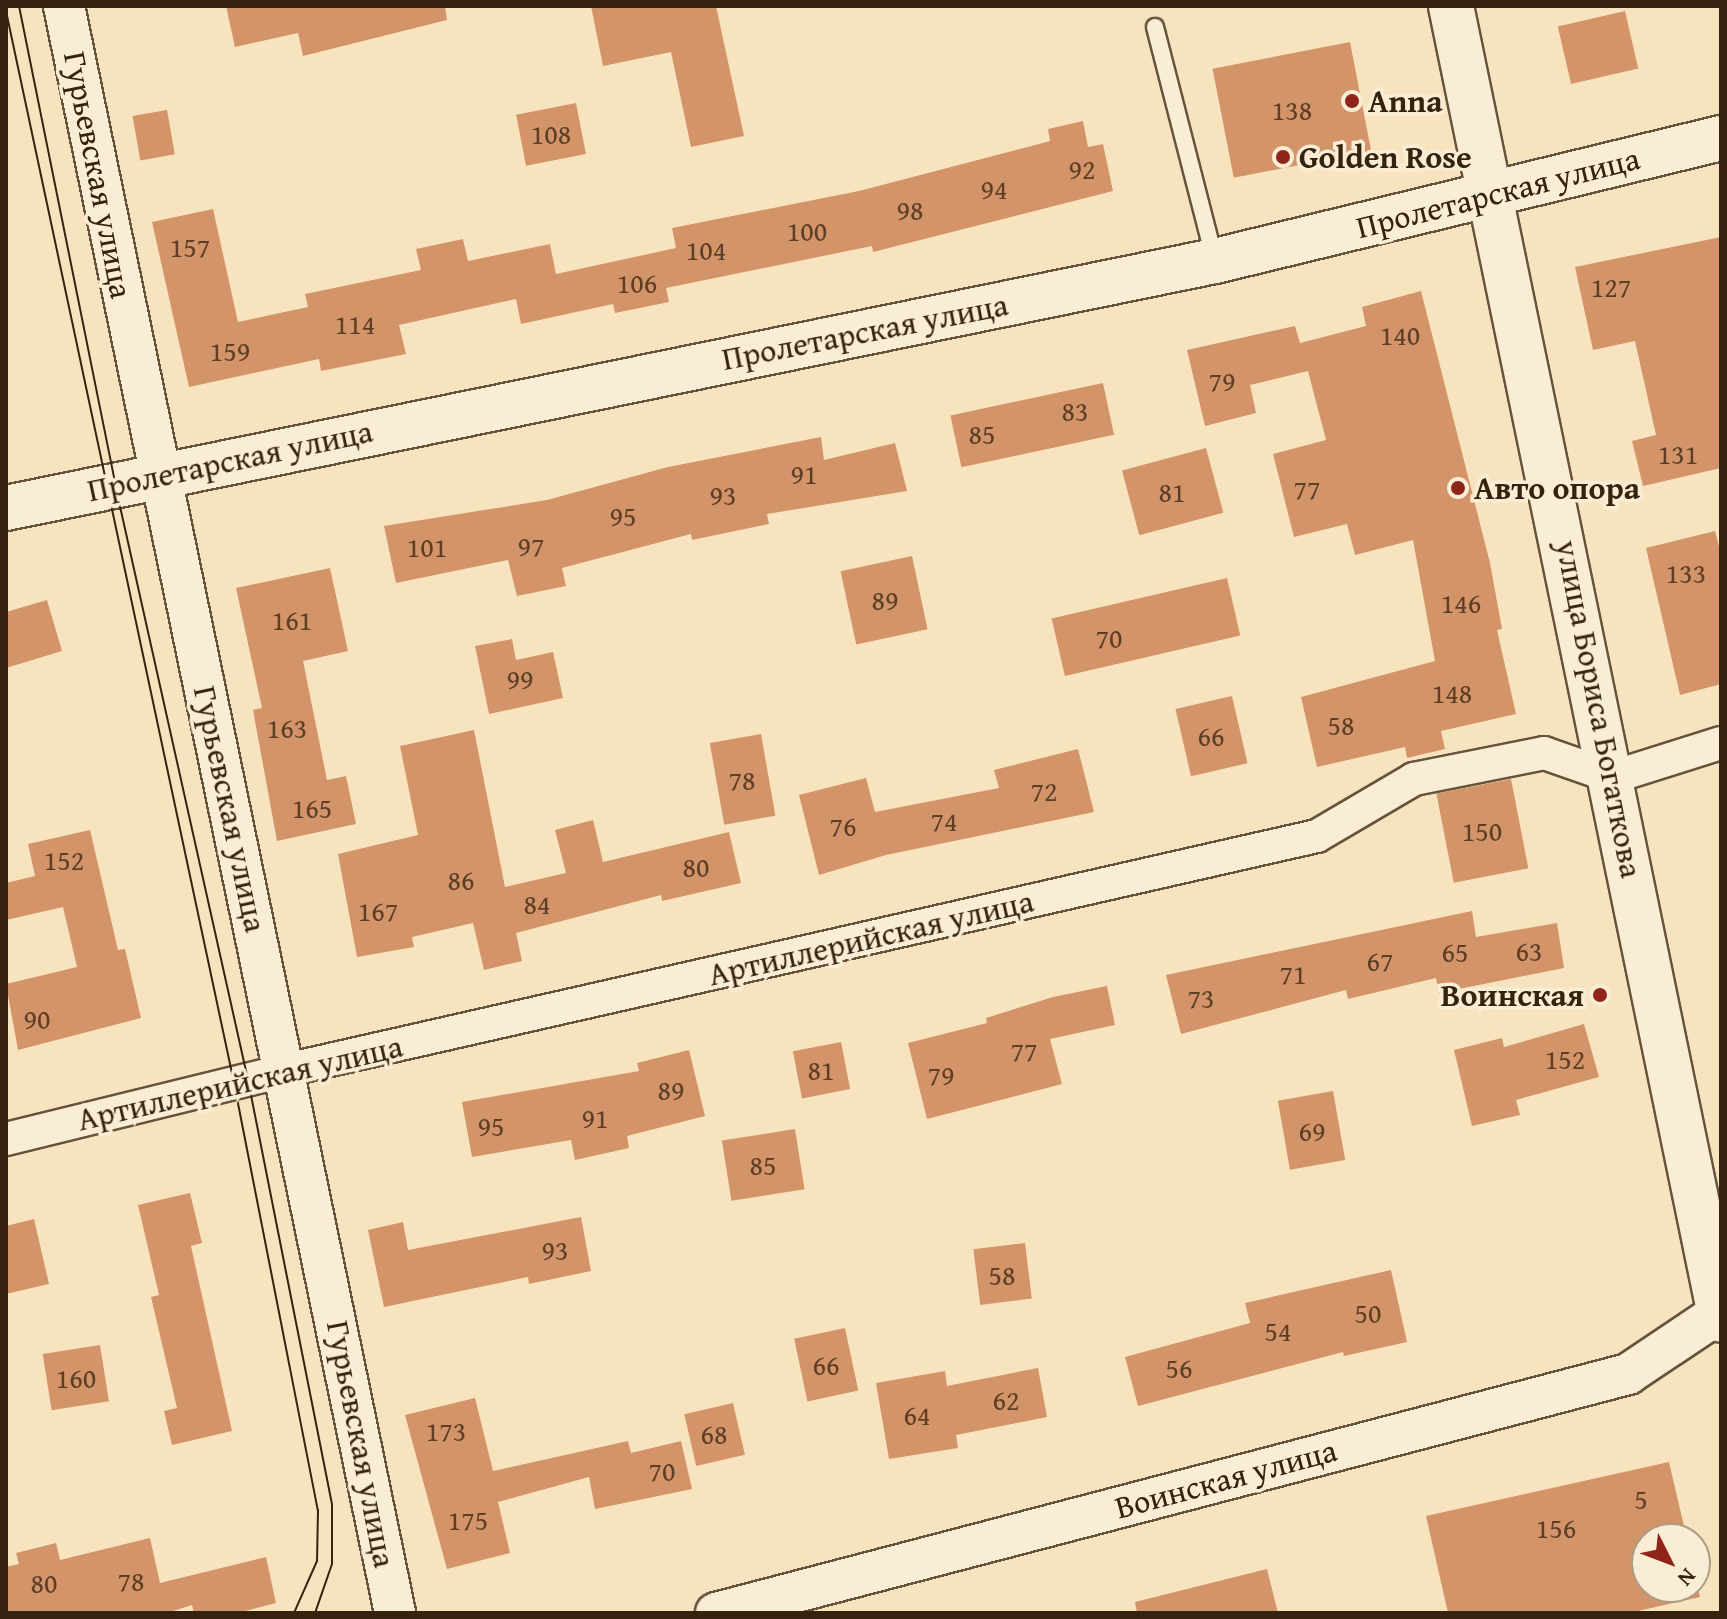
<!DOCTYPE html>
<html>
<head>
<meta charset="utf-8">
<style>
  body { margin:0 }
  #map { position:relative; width:1727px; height:1619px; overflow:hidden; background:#f7e4bf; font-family:"Gentium Book Plus",serif }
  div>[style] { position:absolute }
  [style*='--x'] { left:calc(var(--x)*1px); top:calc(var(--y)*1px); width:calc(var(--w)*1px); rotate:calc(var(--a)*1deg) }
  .building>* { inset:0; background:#d4946a; transform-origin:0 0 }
  .roads { filter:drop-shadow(2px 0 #66533b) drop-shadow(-2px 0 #66533b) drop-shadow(0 2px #66533b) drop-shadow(0 -2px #66533b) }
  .service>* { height:16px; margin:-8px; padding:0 8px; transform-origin:8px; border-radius:8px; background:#faedd5 }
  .minor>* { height:32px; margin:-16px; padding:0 16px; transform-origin:16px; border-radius:16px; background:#faedd5 }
  .tertiary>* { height:40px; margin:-20px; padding:0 20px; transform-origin:20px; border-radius:20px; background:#faedd5 }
  .secondary>* { height:44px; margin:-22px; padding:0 22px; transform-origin:22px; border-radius:22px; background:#faedd5 }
  .tram>* { height:2px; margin:-1px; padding:0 1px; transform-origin:1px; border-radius:1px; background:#35230f }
  .dots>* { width:22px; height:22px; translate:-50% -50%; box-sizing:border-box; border:4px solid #faedd5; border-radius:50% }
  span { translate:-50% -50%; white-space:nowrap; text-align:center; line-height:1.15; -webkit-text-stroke:7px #faedd5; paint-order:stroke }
  .number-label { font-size:28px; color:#5d3f26 }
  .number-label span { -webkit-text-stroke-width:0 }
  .poi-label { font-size:32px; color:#35230f; font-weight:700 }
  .left { translate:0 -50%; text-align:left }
  .right { translate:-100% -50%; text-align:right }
  .street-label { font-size:32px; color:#35230f }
  .frame { position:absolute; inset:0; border:8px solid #35230f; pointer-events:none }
  .north { position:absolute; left:1631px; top:1523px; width:80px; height:80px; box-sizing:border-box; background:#faedd5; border:2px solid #ab9c86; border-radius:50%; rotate:132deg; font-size:22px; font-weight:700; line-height:32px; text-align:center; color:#35230f }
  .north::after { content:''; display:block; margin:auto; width:28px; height:36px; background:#8f2418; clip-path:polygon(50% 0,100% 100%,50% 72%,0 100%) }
</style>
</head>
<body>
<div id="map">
  <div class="building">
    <div style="clip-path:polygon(226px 6px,445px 6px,447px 20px,303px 56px,298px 33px,235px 47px)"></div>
    <div style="clip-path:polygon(591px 6px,716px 6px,744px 136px,691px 147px,671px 52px,603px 66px)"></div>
    <div style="left:1625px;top:11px;width:59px;height:69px;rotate:77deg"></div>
    <div style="left:1350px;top:42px;width:111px;height:140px;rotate:79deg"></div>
    <div style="left:576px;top:103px;width:52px;height:61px;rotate:79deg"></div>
    <div style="left:167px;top:110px;width:45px;height:35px;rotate:80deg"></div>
    <div style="clip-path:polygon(1083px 121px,1088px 147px,1103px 144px,1113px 191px,873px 252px,872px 246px,666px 288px,669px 302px,615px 313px,613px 304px,521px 324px,516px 299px,399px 325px,406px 354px,321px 371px,319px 359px,189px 387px,152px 222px,213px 209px,238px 322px,308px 307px,305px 294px,421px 270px,416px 249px,463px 239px,468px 261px,550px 244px,556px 274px,676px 248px,672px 228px,859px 191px,1050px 141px,1048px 129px)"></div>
    <div style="clip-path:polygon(1721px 237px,1721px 468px,1643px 486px,1632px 441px,1656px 435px,1635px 341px,1593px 350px,1575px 267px)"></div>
    <div style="clip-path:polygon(1421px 291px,1490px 563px,1502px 629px,1497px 630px,1516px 714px,1441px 731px,1445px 749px,1407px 758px,1405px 747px,1317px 767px,1301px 697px,1435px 661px,1413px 540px,1355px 555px,1347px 524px,1294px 537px,1273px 454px,1326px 440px,1308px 371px,1250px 385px,1256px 413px,1205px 426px,1187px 350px,1295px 326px,1300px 343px,1366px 326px,1362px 307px)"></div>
    <div style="left:1103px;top:383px;width:53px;height:156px;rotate:78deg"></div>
    <div style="clip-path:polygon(821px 437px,824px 460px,895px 443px,907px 491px,767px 514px,769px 524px,692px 540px,691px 534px,562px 568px,566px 586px,517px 596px,508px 560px,396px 583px,384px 526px,547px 500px,668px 467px)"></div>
    <div style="left:1206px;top:448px;width:67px;height:87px;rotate:75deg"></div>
    <div style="clip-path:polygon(1715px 531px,1721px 554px,1721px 684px,1680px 695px,1646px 548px)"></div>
    <div style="left:912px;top:556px;width:75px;height:73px;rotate:78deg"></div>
    <div style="clip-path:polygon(330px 568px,348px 651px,303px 661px,327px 780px,346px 776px,356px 824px,277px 841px,253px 710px,262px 708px,236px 588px)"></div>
    <div style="left:1227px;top:578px;width:59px;height:180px;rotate:77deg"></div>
    <div style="clip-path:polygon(47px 600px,62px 651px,6px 668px,6px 612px)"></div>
    <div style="clip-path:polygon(512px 639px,516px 660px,553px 652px,563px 698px,489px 714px,475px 646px)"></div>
    <div style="left:1232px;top:696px;width:69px;height:58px;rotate:77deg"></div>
    <div style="clip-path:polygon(474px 730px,505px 887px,566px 873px,555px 830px,593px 820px,603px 862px,729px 832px,741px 883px,662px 901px,661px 895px,516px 933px,522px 961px,484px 970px,473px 923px,412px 937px,414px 947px,357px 957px,338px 854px,418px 835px,400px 746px)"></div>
    <div style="left:761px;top:734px;width:83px;height:52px;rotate:80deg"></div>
    <div style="clip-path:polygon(1078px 749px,1094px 812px,886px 855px,819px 875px,799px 795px,866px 778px,875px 812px,999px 788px,994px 770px)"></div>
    <div style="left:1511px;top:779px;width:91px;height:76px;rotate:79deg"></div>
    <div style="clip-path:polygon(90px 830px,118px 950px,125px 949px,141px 1018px,18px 1050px,6px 984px,77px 967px,63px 907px,6px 920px,6px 883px,35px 876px,28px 844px)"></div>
    <div style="clip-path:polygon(1472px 911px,1476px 937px,1557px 923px,1564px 968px,1439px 993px,1436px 978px,1348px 999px,1346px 990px,1181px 1034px,1166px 975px)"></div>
    <div style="clip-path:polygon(1107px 986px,1115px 1025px,1050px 1039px,1062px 1084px,927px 1119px,908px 1043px,987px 1023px,986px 1018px,1053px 997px)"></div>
    <div style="clip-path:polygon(1584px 1024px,1599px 1077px,1516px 1100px,1520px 1115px,1472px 1126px,1454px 1050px,1502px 1038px,1504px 1047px)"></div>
    <div style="left:841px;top:1042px;width:48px;height:49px;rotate:79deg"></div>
    <div style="clip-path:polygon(689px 1050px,705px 1116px,627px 1136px,629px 1148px,575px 1160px,571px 1140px,472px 1157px,462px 1102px,639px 1071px,637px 1063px)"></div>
    <div style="left:1333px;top:1091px;width:70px;height:56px;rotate:80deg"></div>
    <div style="left:795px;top:1129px;width:61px;height:74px;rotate:81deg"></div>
    <div style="clip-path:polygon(190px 1193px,202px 1243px,191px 1246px,232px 1431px,172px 1445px,164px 1411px,177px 1408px,151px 1297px,159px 1295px,138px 1205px)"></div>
    <div style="clip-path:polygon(581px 1217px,591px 1271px,529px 1284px,528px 1277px,384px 1307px,368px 1230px,403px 1222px,408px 1250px)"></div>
    <div style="clip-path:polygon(34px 1219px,49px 1284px,6px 1294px,6px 1226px)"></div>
    <div style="left:1025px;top:1243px;width:56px;height:52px;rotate:83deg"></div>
    <div style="clip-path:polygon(1391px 1270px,1407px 1342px,1344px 1356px,1343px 1352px,1138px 1406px,1125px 1357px,1250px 1323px,1245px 1303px)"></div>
    <div style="left:845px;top:1328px;width:64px;height:52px;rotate:78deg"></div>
    <div style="left:100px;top:1345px;width:57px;height:58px;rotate:81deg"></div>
    <div style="clip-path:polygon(1038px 1368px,1047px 1417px,956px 1435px,958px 1448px,889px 1459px,876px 1383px,945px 1371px,947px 1386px)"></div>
    <div style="clip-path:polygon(475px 1398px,493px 1471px,628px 1441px,631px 1453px,681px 1441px,692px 1489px,595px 1509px,589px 1477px,498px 1502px,510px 1553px,447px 1569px,405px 1415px)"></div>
    <div style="left:733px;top:1403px;width:53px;height:50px;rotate:77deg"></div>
    <div style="clip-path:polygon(1669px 1462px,1687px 1539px,1647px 1539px,1647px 1587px,1695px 1587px,1695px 1577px,1700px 1597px,1629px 1613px,1448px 1613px,1426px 1516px)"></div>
    <div style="clip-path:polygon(150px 1538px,160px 1583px,266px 1557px,276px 1603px,237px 1613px,194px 1613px,192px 1605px,167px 1613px,6px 1613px,6px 1567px,19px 1564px,16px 1553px,56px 1543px,60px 1560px)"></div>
    <div style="clip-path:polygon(1267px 1569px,1278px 1613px,1137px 1613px,1135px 1602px)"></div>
  </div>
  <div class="roads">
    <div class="service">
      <div style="--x:1155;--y:27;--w:241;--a:75.6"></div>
    </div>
    <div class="minor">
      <div style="--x:6;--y:1139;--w:288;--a:-13.8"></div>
      <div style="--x:286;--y:1070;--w:1057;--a:-12.79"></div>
      <div style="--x:1317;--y:836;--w:113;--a:-30.4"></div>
      <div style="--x:1414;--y:779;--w:133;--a:-11.3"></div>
      <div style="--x:1544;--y:753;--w:73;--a:19.2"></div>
      <div style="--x:1613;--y:777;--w:113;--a:-17.5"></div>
    </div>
    <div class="tertiary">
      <div style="--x:64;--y:6;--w:1641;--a:78.36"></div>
      <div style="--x:716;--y:1613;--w:943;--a:-14.68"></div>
      <div style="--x:1628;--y:1374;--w:110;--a:-33.8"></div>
    </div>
    <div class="secondary">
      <div style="--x:1451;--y:6;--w:1341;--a:78.39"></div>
      <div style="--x:6;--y:508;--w:1234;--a:-11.55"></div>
      <div style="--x:1215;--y:261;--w:521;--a:-13.66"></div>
    </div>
  </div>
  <div class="tram">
    <div style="--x:19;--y:6;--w:488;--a:78.6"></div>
    <div style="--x:115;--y:484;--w:611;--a:77.42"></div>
    <div style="--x:248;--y:1080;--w:433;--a:78.8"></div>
    <div style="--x:332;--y:1505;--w:59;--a:90"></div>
    <div style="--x:332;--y:1564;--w:52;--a:109.1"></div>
    <div style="--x:6;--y:11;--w:1096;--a:77.99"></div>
    <div style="--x:234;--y:1083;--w:435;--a:78.9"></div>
    <div style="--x:318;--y:1510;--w:51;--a:91.1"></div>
    <div style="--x:317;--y:1561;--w:57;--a:113.9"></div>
  </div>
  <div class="dots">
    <div style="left:1352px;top:101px;background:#8f2418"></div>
    <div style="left:1283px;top:157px;background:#8f2418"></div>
    <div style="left:1458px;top:488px;background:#8f2418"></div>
    <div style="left:1600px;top:995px;background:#8f2418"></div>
  </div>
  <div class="number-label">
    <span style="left:1292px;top:110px">138</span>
    <span style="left:551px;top:134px">108</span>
    <span style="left:1082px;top:169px">92</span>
    <span style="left:994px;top:189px">94</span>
    <span style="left:910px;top:210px">98</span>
    <span style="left:807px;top:231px">100</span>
    <span style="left:190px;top:247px">157</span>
    <span style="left:706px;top:250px">104</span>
    <span style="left:637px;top:283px">106</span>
    <span style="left:1611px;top:287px">127</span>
    <span style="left:355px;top:324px">114</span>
    <span style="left:1400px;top:335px">140</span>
    <span style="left:230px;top:351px">159</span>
    <span style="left:1222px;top:381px">79</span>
    <span style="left:1075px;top:411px">83</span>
    <span style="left:982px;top:434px">85</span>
    <span style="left:1678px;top:454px">131</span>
    <span style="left:804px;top:474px">91</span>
    <span style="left:1307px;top:489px">77</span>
    <span style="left:1172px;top:492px">81</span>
    <span style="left:723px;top:495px">93</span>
    <span style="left:623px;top:516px">95</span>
    <span style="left:531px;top:546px">97</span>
    <span style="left:427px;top:547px">101</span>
    <span style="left:1686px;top:573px">133</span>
    <span style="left:885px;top:600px">89</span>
    <span style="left:1461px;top:603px">146</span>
    <span style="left:292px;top:620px">161</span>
    <span style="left:1109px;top:638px">70</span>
    <span style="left:520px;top:679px">99</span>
    <span style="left:1452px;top:693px">148</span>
    <span style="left:1341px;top:725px">58</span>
    <span style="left:287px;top:728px">163</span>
    <span style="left:1211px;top:736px">66</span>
    <span style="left:742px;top:780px">78</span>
    <span style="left:1044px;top:791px">72</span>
    <span style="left:312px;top:808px">165</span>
    <span style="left:944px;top:821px">74</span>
    <span style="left:843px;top:826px">76</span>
    <span style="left:1482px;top:831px">150</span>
    <span style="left:64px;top:860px">152</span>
    <span style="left:696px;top:867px">80</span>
    <span style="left:461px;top:880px">86</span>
    <span style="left:537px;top:904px">84</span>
    <span style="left:378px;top:911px">167</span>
    <span style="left:1529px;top:951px">63</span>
    <span style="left:1455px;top:952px">65</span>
    <span style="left:1380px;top:961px">67</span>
    <span style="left:1293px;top:974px">71</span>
    <span style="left:1201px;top:998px">73</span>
    <span style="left:37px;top:1019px">90</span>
    <span style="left:1024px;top:1051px">77</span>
    <span style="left:1565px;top:1059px">152</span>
    <span style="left:821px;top:1070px">81</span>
    <span style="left:941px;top:1075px">79</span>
    <span style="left:671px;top:1090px">89</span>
    <span style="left:595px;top:1118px">91</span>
    <span style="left:491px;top:1126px">95</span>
    <span style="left:1312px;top:1131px">69</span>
    <span style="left:763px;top:1165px">85</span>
    <span style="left:555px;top:1250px">93</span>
    <span style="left:1002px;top:1275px">58</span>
    <span style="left:1368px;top:1313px">50</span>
    <span style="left:1278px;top:1331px">54</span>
    <span style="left:826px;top:1365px">66</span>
    <span style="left:1179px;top:1368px">56</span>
    <span style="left:76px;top:1378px">160</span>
    <span style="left:1006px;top:1400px">62</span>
    <span style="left:917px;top:1415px">64</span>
    <span style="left:446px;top:1431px">173</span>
    <span style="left:714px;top:1434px">68</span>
    <span style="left:662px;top:1471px">70</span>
    <span style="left:1641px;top:1499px">5</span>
    <span style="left:468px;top:1520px">175</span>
    <span style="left:1556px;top:1528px">156</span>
    <span style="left:131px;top:1581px">78</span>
    <span style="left:44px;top:1583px">80</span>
  </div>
  <div class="poi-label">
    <span class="left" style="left:1368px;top:101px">Anna</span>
    <span class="left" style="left:1299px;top:157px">Golden Rose</span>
    <span class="left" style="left:1474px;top:488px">Авто опора</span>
    <span class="right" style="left:1584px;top:995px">Воинская</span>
  </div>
  <div class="street-label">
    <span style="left:98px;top:175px;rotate:79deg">Гурьевская улица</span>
    <span style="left:1498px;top:193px;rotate:-14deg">Пролетарская улица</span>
    <span style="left:865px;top:332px;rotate:-11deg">Пролетарская улица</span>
    <span style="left:230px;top:461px;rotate:-12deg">Пролетарская улица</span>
    <span style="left:1599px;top:709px;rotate:79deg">улица Бориса Богаткова</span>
    <span style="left:230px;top:809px;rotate:78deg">Гурьевская улица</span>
    <span style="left:871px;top:938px;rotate:-13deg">Артиллерийская улица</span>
    <span style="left:240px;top:1083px;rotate:-13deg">Артиллерийская улица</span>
    <span style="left:361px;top:1444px;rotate:79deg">Гурьевская улица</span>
    <span style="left:1226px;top:1479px;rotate:-15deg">Воинская улица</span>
  </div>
  <div class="frame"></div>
  <div class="north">N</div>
</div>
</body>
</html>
